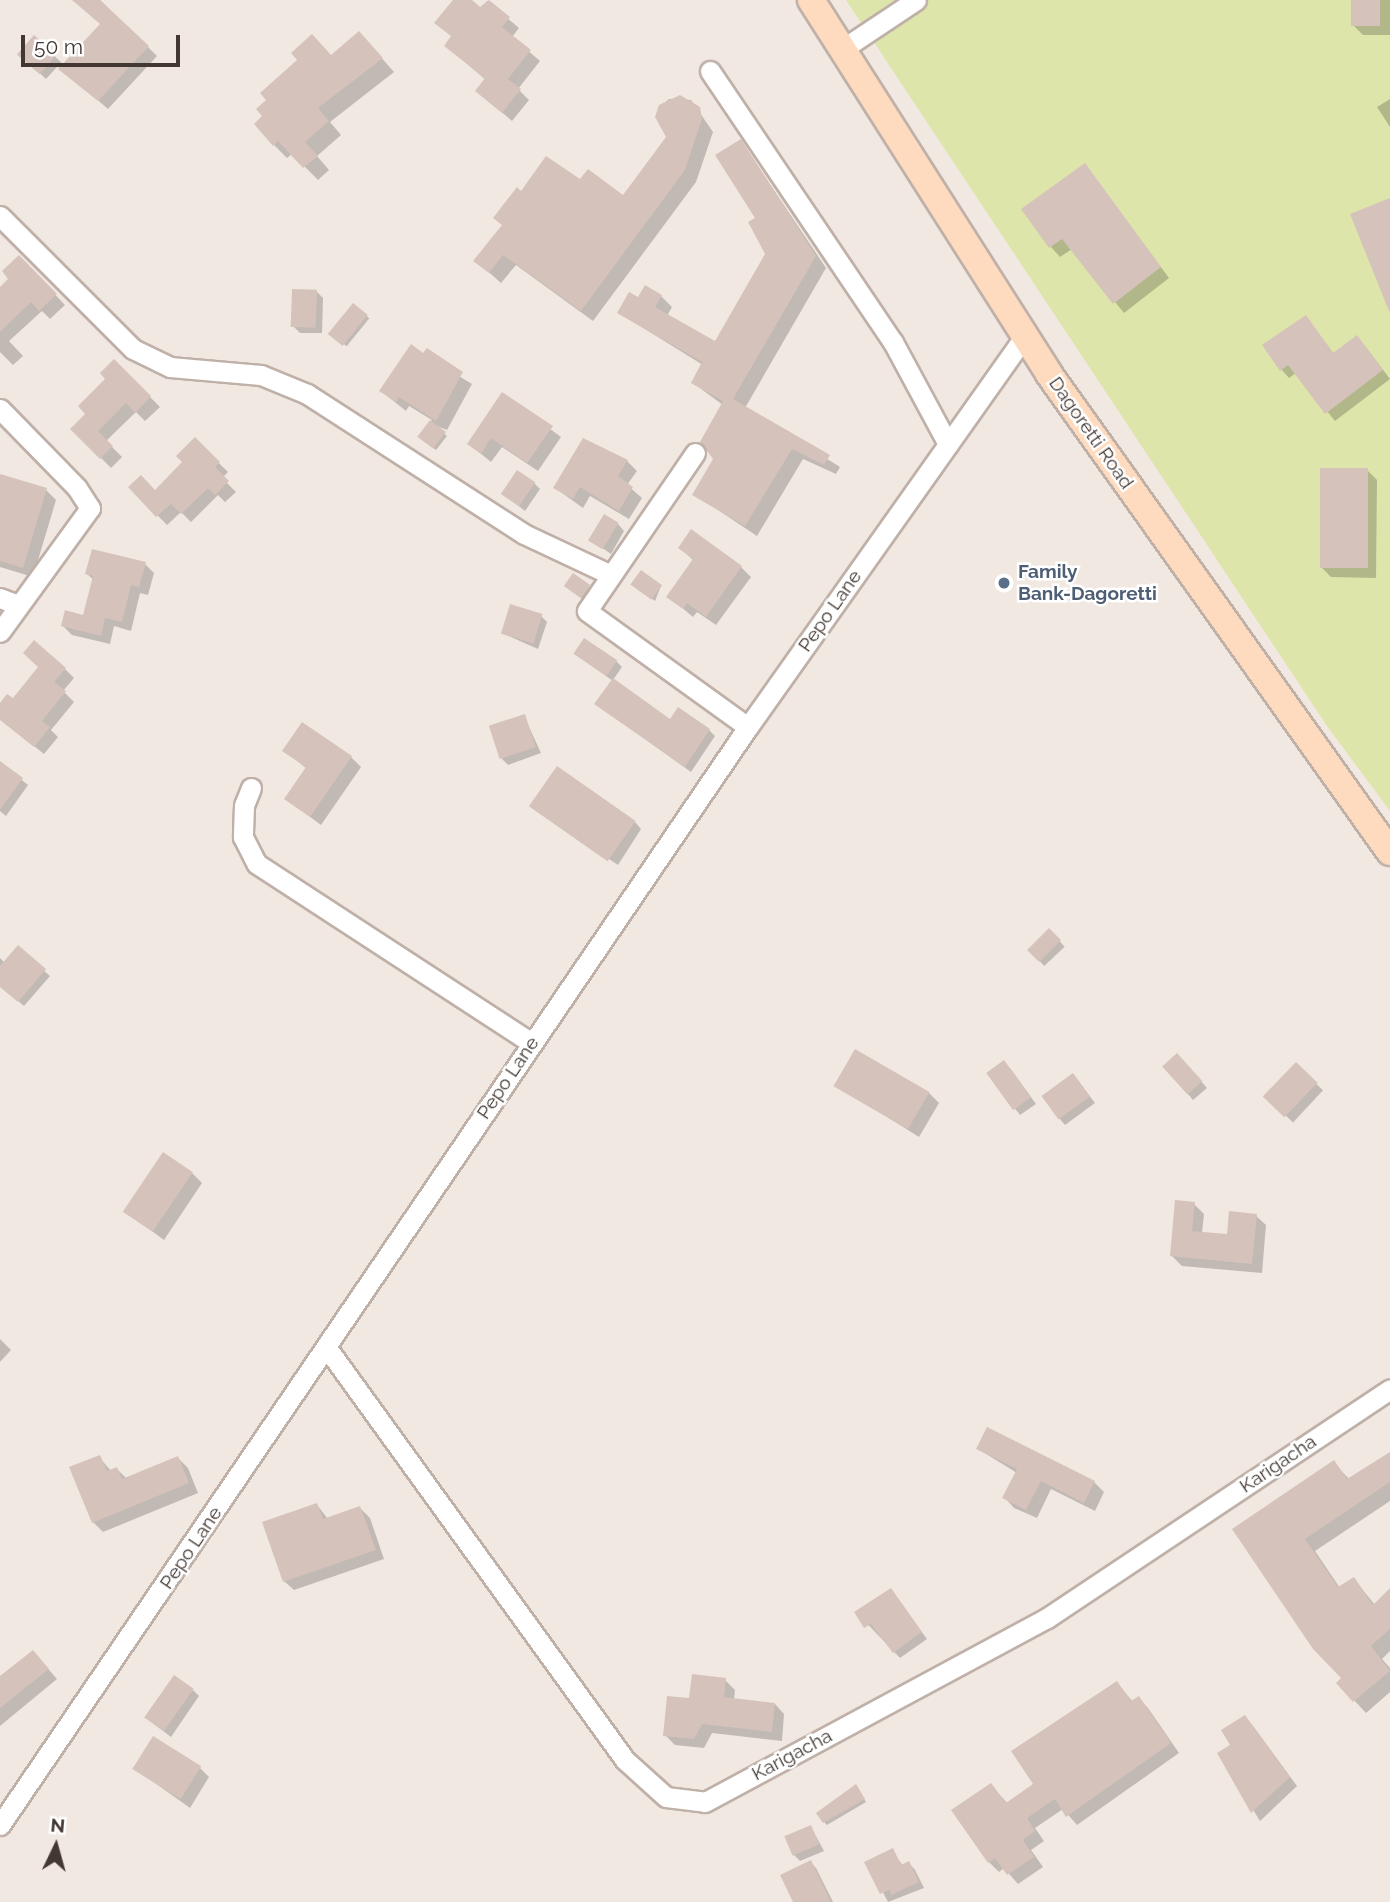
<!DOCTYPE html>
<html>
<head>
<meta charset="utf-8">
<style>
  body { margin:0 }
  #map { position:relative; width:1390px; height:1902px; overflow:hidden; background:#f1e8e2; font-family:Raleway,sans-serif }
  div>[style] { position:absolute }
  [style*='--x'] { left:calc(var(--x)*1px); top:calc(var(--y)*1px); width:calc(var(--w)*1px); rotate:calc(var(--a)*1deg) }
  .green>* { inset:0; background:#dee5ab }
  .shadow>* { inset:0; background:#0003; transform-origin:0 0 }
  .building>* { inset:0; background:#d5c2bb; transform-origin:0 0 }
  .roads { filter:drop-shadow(2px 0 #bfb0a8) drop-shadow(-2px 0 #bfb0a8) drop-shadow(0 2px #bfb0a8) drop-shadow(0 -2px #bfb0a8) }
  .minor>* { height:19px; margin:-9.5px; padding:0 9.5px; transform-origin:9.5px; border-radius:9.5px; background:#fff }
  .secondary>* { height:26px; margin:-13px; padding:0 13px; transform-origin:13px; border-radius:13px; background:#fedbbf }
  .dots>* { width:19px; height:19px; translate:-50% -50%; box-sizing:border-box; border:4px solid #fff; border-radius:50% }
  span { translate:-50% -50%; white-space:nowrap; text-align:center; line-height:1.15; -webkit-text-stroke:5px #fff; paint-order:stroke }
  .street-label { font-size:19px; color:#423733 }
  .service-label { font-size:19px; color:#4e5e75; font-weight:700 }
  .left { translate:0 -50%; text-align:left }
  .north { position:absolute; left:21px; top:1811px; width:70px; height:70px; -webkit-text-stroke:5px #fff; paint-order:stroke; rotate:5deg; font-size:19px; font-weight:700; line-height:28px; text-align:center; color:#423733 }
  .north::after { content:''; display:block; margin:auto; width:24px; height:32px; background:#423733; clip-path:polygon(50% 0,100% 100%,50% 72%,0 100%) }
  .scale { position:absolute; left:21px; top:35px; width:159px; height:32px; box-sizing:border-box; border:4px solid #423733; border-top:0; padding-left:9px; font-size:21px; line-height:24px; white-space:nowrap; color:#423733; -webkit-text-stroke:5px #fff; paint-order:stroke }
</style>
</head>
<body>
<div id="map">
  <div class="green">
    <div style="clip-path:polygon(846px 0,1390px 0,1390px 811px,1327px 726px)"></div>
  </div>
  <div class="shadow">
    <div style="clip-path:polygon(73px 0,100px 0,157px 56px,108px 109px,58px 66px,46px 79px,19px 54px,34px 37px,64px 65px,102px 24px)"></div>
    <div style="clip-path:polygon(455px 0,469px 0,480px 9px,487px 1px,519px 28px,512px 37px,540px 61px,518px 89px,529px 100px,512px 121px,477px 91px,486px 80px,446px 46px,453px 37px)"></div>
    <div style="clip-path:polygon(1353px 0,1390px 0,1390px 35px,1363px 35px,1353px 25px)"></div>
    <div style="clip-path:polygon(372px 47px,394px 72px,330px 122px,341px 135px,317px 156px,329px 170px,318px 180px,292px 154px,287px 158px,274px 145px,332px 57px)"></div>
    <div style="clip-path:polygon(669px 99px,691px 100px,713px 132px,696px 182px,593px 321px,516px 265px,501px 283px,476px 261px,504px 226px,522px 193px,581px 182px,624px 198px,668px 138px,661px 106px)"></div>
    <div style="clip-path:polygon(1390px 99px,1390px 127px,1377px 107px)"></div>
    <div style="clip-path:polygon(741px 141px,826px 268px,745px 408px,840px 467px,836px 474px,803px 459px,757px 536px,694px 494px,715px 459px,723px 405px,693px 383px,703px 365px,619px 313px,639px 300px,661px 296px,672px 307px,667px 316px,715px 343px,767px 254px)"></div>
    <div style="clip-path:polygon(1085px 165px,1169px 278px,1124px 313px,1072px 249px,1060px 257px,1051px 247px)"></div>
    <div style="clip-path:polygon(19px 257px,65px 305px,50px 319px,42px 311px,9px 341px,23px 356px,13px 365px,0 352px,0 289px,11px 279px)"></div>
    <div style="clip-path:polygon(317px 292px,323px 298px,322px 333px,300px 333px,293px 326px)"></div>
    <div style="left:353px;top:305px;width:21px;height:36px;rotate:39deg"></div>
    <div style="clip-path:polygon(1306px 317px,1334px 354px,1365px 346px,1390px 379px,1335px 421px,1296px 373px,1289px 378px,1281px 369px)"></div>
    <div style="clip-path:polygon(424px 355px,472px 384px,447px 430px,432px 424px,447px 436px,436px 450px,419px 437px,432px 420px,409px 406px,406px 411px,381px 391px)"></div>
    <div style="clip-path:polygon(114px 361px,160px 407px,145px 421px,136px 412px,106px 441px,122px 457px,111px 468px,72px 429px,87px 414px)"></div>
    <div style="clip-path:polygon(503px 394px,561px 437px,538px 471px,502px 447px,491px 462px,469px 444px)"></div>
    <div style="clip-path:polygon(195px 440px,228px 472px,222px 478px,236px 492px,225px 502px,218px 495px,191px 522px,181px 512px,167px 525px,130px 487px,155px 492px,184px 462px)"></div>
    <div style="clip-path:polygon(627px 461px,637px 471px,627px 485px,642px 498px,629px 519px,590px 496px,583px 508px,555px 488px)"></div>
    <div style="clip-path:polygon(1367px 470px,1377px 480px,1376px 578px,1331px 577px,1321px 567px)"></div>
    <div style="clip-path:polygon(0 476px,46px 490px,56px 500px,33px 577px,0 567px)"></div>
    <div style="clip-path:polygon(534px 483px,540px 489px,525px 511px,503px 494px)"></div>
    <div style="clip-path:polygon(618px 524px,624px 531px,611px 554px,591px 540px)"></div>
    <div style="clip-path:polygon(680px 548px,741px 567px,751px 577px,716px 625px,697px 612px,693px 617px,668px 596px,694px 561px)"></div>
    <div style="clip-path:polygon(145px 564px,154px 573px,148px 595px,140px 593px,131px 631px,114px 626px,110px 644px,72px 635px,63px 626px,84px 617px,94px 580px,87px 574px)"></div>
    <div style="clip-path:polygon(661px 586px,655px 601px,636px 587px)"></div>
    <div style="clip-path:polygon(589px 587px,584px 600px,569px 588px)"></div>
    <div style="clip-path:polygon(541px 616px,547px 622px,538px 649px,502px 633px)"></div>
    <div style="clip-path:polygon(575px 654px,616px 661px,622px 667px,613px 680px,671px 721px,709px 730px,715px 736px,691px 772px,596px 704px,613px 681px)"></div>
    <div style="clip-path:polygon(65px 669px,74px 678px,63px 691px,74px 702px,51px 730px,58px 737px,44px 754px,0 719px,0 706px)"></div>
    <div style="clip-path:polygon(524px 716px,541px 753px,508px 765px,502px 759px)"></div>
    <div style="clip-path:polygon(284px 750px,351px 757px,361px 767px,321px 825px,286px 799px,307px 769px)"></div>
    <div style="clip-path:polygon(0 763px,28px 785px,6px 816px,0 811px)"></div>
    <div style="clip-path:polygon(537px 811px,635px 822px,641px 829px,618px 865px)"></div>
    <div style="left:1049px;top:930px;width:23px;height:28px;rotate:47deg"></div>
    <div style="clip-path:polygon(18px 948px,50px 976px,24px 1006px,0 985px,0 958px,5px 963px)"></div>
    <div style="clip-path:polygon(1183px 1061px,1207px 1088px,1193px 1100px,1187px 1093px)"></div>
    <div style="left:1296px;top:1065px;width:37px;height:44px;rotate:43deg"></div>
    <div style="clip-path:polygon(1010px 1068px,1036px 1104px,1020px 1115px,988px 1073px)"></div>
    <div style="clip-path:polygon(1079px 1082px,1095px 1103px,1065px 1125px,1059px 1118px)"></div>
    <div style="clip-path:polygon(836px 1085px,929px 1093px,939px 1103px,919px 1137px)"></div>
    <div style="clip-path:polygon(192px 1173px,202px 1183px,164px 1240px,126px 1212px)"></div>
    <div style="clip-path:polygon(1194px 1204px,1204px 1214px,1202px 1233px,1228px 1236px,1256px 1216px,1266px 1225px,1262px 1273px,1182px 1266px,1172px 1256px)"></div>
    <div style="clip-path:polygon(0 1339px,11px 1350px,0 1362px)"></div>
    <div style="clip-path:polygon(987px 1429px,1094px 1482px,1104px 1492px,1095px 1511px,1051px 1489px,1037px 1518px,1014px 1508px,1005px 1498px,1017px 1473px,978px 1449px)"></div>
    <div style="clip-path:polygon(1390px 1454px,1390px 1501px,1315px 1551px,1340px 1588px,1354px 1579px,1375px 1605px,1390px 1591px,1390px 1651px,1382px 1659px,1390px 1668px,1390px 1692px,1366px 1713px,1338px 1683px,1344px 1678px,1235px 1529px,1334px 1463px,1349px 1479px)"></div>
    <div style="clip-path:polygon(99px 1457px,111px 1471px,117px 1469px,127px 1479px,178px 1458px,188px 1468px,198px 1493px,103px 1532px,93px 1522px)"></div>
    <div style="clip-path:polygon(317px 1505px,328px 1519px,360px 1508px,370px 1518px,384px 1559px,294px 1590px,284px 1581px)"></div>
    <div style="clip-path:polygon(891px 1590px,927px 1639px,900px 1658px,856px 1612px)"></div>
    <div style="clip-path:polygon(42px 1662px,57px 1679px,0 1726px,0 1678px)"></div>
    <div style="clip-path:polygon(725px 1680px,735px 1690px,734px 1700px,775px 1704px,784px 1714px,782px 1741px,712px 1733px,704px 1748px,675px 1745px,665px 1735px,690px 1700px)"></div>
    <div style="clip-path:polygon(1117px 1683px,1133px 1702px,1138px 1698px,1148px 1708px,1179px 1753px,1077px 1825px,1063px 1809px,1035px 1828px,1044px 1841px,1031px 1850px,1043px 1867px,1018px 1884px,1004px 1868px,999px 1872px,989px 1862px,991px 1785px,1008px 1804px,1035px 1784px)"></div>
    <div style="clip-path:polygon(193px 1690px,199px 1696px,171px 1737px,146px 1718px)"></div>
    <div style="clip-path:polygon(1253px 1726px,1297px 1786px,1260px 1821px,1219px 1754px)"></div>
    <div style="clip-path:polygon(134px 1768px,200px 1768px,209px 1777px,190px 1808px)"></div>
    <div style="clip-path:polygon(858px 1789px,866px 1802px,827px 1825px,824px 1822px)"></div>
    <div style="clip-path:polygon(811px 1827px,824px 1851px,800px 1861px,794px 1855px)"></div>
    <div style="clip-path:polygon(892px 1850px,903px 1866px,909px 1863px,915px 1870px,924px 1888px,888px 1902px,867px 1862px)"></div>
    <div style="clip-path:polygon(810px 1862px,816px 1868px,833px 1902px,795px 1902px)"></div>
  </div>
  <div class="building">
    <div style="clip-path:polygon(72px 0,100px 0,149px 46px,98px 101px,58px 69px,100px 24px)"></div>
    <div style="clip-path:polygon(453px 0,472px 0,480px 7px,489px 0,510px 17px,502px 27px,531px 50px,508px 79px,521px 89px,502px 113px,475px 91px,485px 78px,444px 46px,451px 36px,434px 23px)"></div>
    <div style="left:1351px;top:0;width:29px;height:26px"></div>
    <div style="clip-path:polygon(359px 31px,383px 58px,318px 108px,329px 121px,305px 142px,318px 156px,303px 168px,278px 141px,273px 146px,254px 124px,262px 116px,256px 109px,266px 100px,260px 93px,297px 60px,291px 53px,312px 34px,331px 55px)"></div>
    <div style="left:34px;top:35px;width:30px;height:26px;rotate:41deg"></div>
    <div style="clip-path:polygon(680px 95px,700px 107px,702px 119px,685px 170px,581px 311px,503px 255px,489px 273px,473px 261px,502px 225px,493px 218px,517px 187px,521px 191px,546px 156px,580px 179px,588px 169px,623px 195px,666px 137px,655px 117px,659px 105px)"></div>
    <div style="clip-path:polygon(741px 139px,816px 256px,733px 399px,830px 455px,824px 465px,792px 449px,745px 526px,692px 495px,713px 459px,700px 442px,723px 401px,691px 383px,702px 362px,617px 313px,629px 292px,638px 297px,645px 285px,662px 295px,655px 307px,715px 341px,765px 254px,748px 222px,755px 218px,715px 155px)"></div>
    <div style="clip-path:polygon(1085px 163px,1161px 267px,1113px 304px,1062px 239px,1049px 248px,1021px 209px)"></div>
    <div style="clip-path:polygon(1390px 198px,1390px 311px,1389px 311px,1350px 214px)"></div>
    <div style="clip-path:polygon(19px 255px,57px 294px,39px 311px,31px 302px,0 332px,0 287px,8px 279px,2px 271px)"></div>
    <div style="left:292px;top:289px;width:25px;height:38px;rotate:2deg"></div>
    <div style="left:353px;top:303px;width:19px;height:40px;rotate:39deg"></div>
    <div style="clip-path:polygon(1306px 315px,1333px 353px,1357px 335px,1383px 370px,1325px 414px,1288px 365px,1280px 371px,1262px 345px)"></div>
    <div style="clip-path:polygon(411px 344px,423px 353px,427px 348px,463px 372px,436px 421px,399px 397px,396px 402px,379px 391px)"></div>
    <div style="clip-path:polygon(114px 359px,151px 396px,135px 413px,126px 403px,98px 431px,113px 446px,100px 459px,70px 429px,85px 414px,78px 406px,105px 379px,100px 373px)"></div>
    <div style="clip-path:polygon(502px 392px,553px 426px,527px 463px,491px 438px,481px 454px,467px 444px)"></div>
    <div style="left:430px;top:420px;width:20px;height:21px;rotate:37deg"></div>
    <div style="clip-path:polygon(195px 437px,220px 462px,215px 467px,229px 481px,215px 495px,208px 488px,181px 514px,171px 504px,156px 517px,128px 487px,141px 475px,155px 490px,182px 462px,176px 456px)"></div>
    <div style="clip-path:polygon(583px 438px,628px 460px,618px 476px,633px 487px,619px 511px,580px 487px,573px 499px,553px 488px)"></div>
    <div style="left:1320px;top:468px;width:48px;height:100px"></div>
    <div style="left:517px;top:470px;width:22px;height:29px;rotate:34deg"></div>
    <div style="clip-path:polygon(0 474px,47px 488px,23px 568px,0 561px)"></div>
    <div style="left:604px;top:514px;width:17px;height:31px;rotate:31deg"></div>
    <div style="clip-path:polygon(691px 529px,742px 566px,706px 617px,687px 603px,683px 609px,666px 597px,693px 559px,678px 548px)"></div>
    <div style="clip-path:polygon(92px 549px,146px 562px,139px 587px,131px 585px,122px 622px,105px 618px,101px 636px,61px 626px,65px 610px,83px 615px,93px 576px,85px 574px)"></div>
    <div style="left:641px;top:570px;width:26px;height:18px;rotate:36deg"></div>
    <div style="left:573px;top:573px;width:21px;height:16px;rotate:35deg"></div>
    <div style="left:510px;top:604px;width:34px;height:31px;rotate:17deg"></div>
    <div style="left:584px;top:638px;width:40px;height:19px;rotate:34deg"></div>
    <div style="clip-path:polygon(34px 640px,66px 668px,54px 682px,66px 691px,42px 721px,50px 727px,34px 747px,0 720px,0 703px,7px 694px,13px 698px,38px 667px,23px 653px)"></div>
    <div style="clip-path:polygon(613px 678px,670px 719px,678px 707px,710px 729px,685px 767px,594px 704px)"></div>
    <div style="left:525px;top:714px;width:35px;height:38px;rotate:72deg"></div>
    <div style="clip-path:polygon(302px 722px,352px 756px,310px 817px,284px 799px,306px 767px,282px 751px)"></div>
    <div style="clip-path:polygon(0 761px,23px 778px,0 810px)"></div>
    <div style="left:557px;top:766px;width:96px;height:49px;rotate:35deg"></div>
    <div style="left:1049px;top:928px;width:17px;height:31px;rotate:45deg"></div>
    <div style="clip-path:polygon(18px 945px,46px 969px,18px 1002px,0 987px,0 966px)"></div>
    <div style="left:855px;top:1049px;width:86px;height:43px;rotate:30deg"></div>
    <div style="left:1177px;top:1053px;width:38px;height:20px;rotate:48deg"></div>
    <div style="left:1004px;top:1060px;width:46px;height:22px;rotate:54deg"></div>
    <div style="left:1296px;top:1062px;width:30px;height:48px;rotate:44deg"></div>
    <div style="left:1073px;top:1073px;width:29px;height:39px;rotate:54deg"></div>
    <div style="left:163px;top:1152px;width:36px;height:72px;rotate:34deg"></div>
    <div style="clip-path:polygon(1175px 1200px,1195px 1202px,1192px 1231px,1227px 1234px,1229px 1211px,1257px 1214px,1252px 1264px,1170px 1256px)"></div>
    <div style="clip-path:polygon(987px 1427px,1095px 1481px,1084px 1503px,1041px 1481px,1026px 1510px,1002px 1498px,1017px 1469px,976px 1449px)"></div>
    <div style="clip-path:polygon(1390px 1452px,1390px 1482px,1305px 1539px,1338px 1587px,1354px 1577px,1373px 1605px,1390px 1588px,1390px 1629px,1371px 1646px,1390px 1671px,1353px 1702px,1336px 1683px,1341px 1678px,1313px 1649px,1232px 1529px,1334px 1460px,1347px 1479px)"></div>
    <div style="clip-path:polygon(100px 1455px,107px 1471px,117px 1467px,122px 1479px,178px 1456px,189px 1483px,92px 1523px,69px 1467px)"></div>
    <div style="clip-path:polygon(317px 1503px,323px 1519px,360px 1506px,376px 1550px,283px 1582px,262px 1522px)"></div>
    <div style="clip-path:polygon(891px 1588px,922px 1632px,893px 1653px,871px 1624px,864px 1628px,854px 1612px)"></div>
    <div style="clip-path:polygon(33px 1650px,49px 1669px,0 1708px,0 1676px)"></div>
    <div style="clip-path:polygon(692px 1674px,726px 1678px,724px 1697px,775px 1703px,772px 1732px,702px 1724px,694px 1739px,663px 1736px,667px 1696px,689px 1698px)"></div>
    <div style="left:174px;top:1675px;width:24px;height:52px;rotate:35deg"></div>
    <div style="clip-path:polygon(1117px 1681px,1131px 1701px,1139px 1696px,1171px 1743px,1066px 1817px,1055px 1799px,1027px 1818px,1035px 1831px,1023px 1840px,1034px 1857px,1007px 1875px,995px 1858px,988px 1863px,951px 1810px,991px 1783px,1006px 1803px,1033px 1784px,1011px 1751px)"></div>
    <div style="clip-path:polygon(1245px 1715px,1290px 1777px,1251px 1813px,1217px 1753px,1230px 1745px,1221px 1730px)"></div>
    <div style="left:153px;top:1736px;width:57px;height:39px;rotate:32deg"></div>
    <div style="clip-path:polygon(856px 1784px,865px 1799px,823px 1823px,816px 1813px)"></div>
    <div style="left:811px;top:1825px;width:21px;height:29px;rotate:67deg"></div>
    <div style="clip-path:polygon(893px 1848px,901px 1865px,909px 1861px,919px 1882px,891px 1895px,889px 1890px,880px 1894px,864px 1862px)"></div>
    <div style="clip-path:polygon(811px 1860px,831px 1902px,793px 1902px,780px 1875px)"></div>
  </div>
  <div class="roads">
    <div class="minor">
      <div style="--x:841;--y:50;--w:90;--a:-33.7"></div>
      <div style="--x:710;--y:71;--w:327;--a:56"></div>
      <div style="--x:893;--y:342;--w:116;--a:61.7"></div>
      <div style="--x:0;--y:216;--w:188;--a:45"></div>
      <div style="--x:133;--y:349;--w:41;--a:25.9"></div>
      <div style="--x:170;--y:367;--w:91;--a:5"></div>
      <div style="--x:261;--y:375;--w:50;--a:22.4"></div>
      <div style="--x:307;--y:394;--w:258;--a:32.8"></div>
      <div style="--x:524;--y:534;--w:94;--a:25.2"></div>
      <div style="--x:0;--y:409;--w:110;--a:45.7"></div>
      <div style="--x:77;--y:488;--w:24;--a:57"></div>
      <div style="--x:90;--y:508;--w:153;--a:126"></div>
      <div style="--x:695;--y:453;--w:191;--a:124.4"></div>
      <div style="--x:587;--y:611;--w:198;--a:35.8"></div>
      <div style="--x:0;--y:598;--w:19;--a:21"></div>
      <div style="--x:251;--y:788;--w:18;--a:112"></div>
      <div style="--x:244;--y:805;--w:32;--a:92"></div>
      <div style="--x:243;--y:837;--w:30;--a:63"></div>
      <div style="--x:257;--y:864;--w:328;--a:33.1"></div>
      <div style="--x:327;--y:1348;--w:508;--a:54.12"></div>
      <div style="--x:625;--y:1760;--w:55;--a:42.1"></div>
      <div style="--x:666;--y:1797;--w:39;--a:7"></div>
      <div style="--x:705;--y:1802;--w:388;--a:-28.3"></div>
      <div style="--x:1047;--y:1618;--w:412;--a:-33.7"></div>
      <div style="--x:0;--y:1825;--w:1329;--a:-55.74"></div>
      <div style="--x:748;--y:727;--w:479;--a:-54.7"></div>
    </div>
    <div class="secondary">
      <div style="--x:811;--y:0;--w:443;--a:57.5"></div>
      <div style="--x:1049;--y:374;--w:587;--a:54.5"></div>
    </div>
  </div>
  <div class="dots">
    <div style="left:1004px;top:583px;background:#5c6f8a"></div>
  </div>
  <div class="street-label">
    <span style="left:1091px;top:433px;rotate:55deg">Dagoretti Road</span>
    <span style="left:830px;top:611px;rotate:-55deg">Pepo Lane</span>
    <span style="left:508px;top:1078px;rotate:-56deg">Pepo Lane</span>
    <span style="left:1278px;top:1464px;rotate:-34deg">Karigacha</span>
    <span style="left:191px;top:1548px;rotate:-56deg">Pepo Lane</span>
    <span style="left:792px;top:1755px;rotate:-28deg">Karigacha</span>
  </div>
  <div class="service-label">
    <span class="left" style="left:1018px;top:583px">Family<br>Bank-Dagoretti</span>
  </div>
  <div class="north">N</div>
  <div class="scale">50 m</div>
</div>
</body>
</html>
